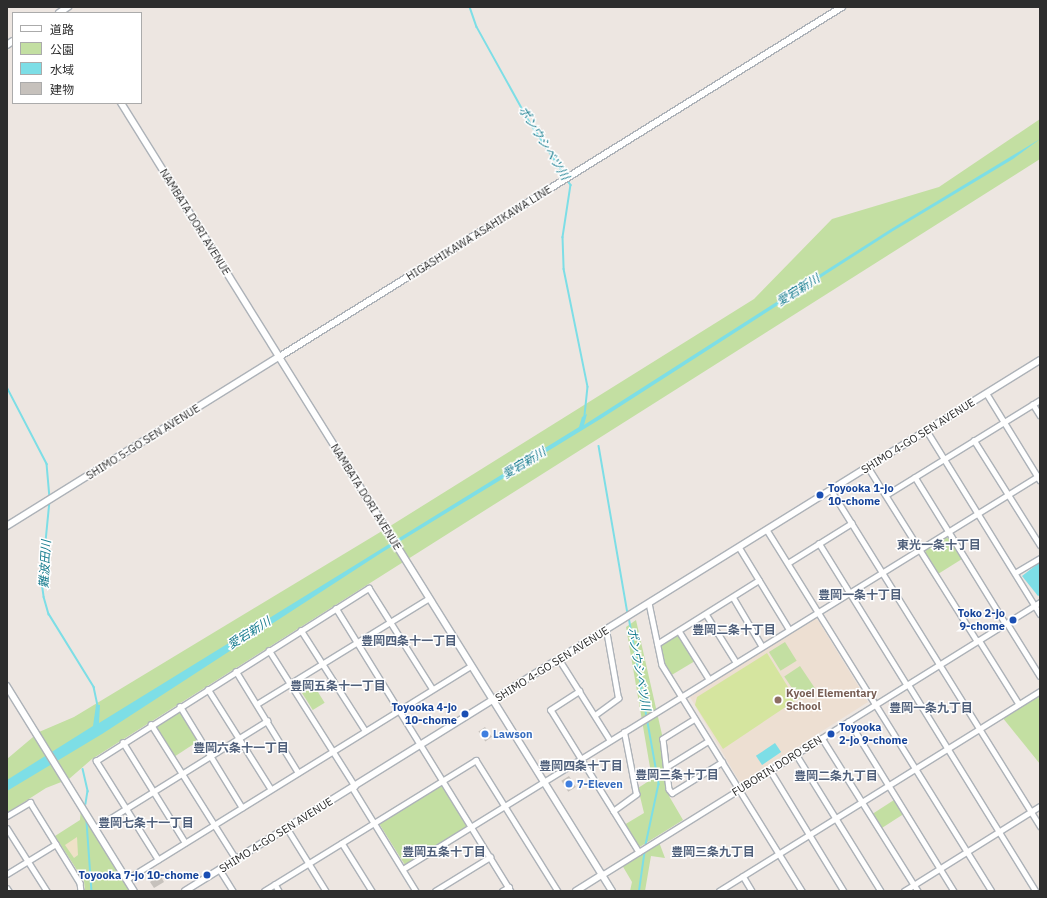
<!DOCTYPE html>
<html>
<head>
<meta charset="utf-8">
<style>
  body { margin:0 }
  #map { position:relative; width:1047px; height:898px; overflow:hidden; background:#ede6e1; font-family:"IBM Plex Sans","Noto Sans JP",sans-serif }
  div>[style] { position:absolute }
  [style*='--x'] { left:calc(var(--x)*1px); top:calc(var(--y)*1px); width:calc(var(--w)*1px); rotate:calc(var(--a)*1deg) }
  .education>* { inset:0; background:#eddfd2 }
  .green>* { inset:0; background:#c3dfa2; transform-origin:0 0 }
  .sand>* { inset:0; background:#efe1c7 }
  .pitch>* { inset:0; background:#d5e59f }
  .water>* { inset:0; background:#7ddee6; transform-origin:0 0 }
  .stream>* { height:1.5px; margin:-0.75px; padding:0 0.75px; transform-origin:0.75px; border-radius:0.75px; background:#7ddee6 }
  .building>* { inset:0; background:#c6c1bc; transform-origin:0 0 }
  .roads { filter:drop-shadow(1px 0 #adb2b8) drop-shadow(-1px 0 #adb2b8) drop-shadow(0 1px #adb2b8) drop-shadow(0 -1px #adb2b8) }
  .minor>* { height:4.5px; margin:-2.25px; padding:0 2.25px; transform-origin:2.25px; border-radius:2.25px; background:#fff }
  .tertiary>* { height:5.5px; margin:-2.75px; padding:0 2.75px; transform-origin:2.75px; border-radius:2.75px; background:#fff }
  .secondary>* { height:6px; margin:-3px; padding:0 3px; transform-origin:3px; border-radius:3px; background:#fff }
  .dots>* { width:11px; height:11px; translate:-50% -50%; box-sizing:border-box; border:2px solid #fff; border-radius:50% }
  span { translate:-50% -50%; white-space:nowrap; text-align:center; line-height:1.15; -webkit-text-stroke:3px #fff; paint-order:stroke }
  .street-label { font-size:11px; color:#2d2d2d }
  .transit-label { font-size:11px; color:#164399; font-weight:700 }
  .left { translate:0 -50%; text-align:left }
  .right { translate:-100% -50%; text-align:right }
  .education-label { font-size:11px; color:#785e54; font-weight:700 }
  .shop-label { font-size:11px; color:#366cbe; font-weight:700 }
  .water-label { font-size:12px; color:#197d8f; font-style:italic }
  .neighbourhood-label { font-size:12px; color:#50607b; font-weight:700 }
  .frame { position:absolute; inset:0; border:8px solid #2d2d2d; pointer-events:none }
  .legend { position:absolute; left:12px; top:12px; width:130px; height:92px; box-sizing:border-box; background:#fff; border:1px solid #ababab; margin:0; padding:5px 7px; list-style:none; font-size:12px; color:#2d2d2d }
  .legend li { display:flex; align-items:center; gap:8px; height:20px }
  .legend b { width:20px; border:1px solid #ababab }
</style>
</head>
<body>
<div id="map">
  <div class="education">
    <div style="clip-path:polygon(814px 618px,818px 620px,868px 702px,742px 782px,739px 781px,690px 697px)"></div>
  </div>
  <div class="green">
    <div style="clip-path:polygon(1040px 119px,1040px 159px,92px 759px,69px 779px,46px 788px,7px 813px,7px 759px,39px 732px,74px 717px,387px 528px,754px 299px,832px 219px,939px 187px)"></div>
    <div style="clip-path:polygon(944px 537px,949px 538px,962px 559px,938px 574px,925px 554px,926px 550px)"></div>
    <div style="clip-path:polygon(636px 620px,663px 739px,672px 793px,669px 796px,683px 820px,638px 848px,624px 825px,644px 813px,638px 788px,652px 779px,626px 627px)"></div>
    <div style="clip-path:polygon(678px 634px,695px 661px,670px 676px,663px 665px,659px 647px)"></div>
    <div style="left:785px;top:642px;width:22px;height:19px;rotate:58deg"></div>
    <div style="left:800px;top:666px;width:27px;height:19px;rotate:56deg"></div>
    <div style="left:313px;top:684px;width:22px;height:14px;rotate:58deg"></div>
    <div style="clip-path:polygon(1040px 694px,1040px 764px,1002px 717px)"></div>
    <div style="left:178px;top:709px;width:38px;height:30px;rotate:57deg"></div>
    <div style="left:441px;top:783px;width:51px;height:74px;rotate:58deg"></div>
    <div style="left:894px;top:800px;width:17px;height:25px;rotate:57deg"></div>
    <div style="clip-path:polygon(81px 808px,132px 891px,85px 891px,84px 881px,55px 836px,80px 820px)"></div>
    <div style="clip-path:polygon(659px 842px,665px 858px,651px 856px,645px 891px,630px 891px,632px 882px,622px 865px)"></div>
  </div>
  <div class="sand">
    <div style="clip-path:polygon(77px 837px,78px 855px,74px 858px,65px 845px)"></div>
  </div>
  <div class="pitch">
    <div style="clip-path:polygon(767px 653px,796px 700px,723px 749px,695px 705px,697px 697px)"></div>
  </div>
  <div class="water">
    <div style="clip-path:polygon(1040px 139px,1013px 159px,893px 231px,602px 418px,381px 553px,102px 734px,7px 791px,7px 780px,93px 726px,96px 705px,100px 705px,99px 723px,579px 427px,582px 417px,587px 414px,584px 425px,891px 229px)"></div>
    <div style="clip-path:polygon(1040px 562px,1040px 595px,1038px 596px,1022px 576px)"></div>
    <div style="left:775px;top:743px;width:11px;height:23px;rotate:56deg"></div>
  </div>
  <div class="stream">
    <div style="--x:470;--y:7;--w:21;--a:71"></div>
    <div style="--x:477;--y:27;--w:107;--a:61"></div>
    <div style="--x:529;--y:121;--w:67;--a:56.5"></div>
    <div style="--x:568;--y:181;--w:5;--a:53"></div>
    <div style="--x:571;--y:185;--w:53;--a:98.7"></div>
    <div style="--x:563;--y:237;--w:32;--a:88"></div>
    <div style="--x:564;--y:269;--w:120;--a:78.5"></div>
    <div style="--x:588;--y:387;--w:29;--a:96"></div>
    <div style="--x:7;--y:387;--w:87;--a:62.5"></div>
    <div style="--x:47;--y:464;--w:33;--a:85"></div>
    <div style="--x:599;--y:446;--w:170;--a:80.2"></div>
    <div style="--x:50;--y:501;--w:81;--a:95.6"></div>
    <div style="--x:42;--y:582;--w:15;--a:82"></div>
    <div style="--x:44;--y:597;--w:18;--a:74"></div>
    <div style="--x:49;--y:614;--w:86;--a:58.3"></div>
    <div style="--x:94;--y:687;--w:19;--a:78"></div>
    <div style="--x:629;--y:617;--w:170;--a:79.8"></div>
    <div style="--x:659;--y:784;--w:62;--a:102"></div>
    <div style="--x:83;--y:769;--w:23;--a:77"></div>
    <div style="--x:88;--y:791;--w:13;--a:99"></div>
    <div style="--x:87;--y:822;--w:69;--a:85.9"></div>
    <div style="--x:639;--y:891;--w:42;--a:-81.9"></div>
  </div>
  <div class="building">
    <div style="left:485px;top:727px;width:12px;height:8px;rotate:55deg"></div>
    <div style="left:569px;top:776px;width:13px;height:9px;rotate:58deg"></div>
    <div style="clip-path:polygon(160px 875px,164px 882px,154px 888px,150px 882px)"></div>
  </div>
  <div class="roads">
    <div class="minor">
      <div style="--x:987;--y:394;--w:101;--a:58.4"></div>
      <div style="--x:1033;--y:404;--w:13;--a:58"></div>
      <div style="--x:927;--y:431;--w:215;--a:58.3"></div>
      <div style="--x:974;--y:440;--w:124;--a:57.8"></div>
      <div style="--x:868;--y:467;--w:205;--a:57.9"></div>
      <div style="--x:915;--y:477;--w:172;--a:58.3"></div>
      <div style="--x:831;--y:490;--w:396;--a:58.1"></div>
      <div style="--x:886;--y:495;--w:181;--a:-31.7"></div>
      <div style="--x:767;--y:530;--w:425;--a:58.1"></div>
      <div style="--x:819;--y:543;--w:167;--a:58.2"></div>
      <div style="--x:739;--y:547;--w:96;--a:58.6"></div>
      <div style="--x:788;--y:563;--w:75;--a:-32"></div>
      <div style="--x:1015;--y:573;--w:29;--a:-31"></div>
      <div style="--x:733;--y:597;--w:57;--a:59.4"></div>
      <div style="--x:649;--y:603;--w:63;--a:78.2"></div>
      <div style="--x:662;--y:665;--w:266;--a:58.2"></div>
      <div style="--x:336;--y:608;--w:333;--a:58.3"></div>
      <div style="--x:706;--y:614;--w:57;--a:58"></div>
      <div style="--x:1007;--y:623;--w:62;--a:58.1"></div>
      <div style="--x:301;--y:630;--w:119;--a:57.4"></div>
      <div style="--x:679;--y:631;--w:57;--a:58"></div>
      <div style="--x:979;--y:640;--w:75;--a:58"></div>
      <div style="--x:657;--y:644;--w:120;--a:-32.1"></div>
      <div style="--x:269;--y:650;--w:161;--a:57.7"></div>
      <div style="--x:559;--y:659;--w:96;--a:57.8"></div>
      <div style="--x:236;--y:671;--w:119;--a:58.5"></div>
      <div style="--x:908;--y:684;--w:243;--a:58.3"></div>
      <div style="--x:208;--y:689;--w:118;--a:57.8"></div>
      <div style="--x:580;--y:691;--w:35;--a:147"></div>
      <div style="--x:551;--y:710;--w:167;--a:58.2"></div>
      <div style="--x:257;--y:704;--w:201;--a:-31.6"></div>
      <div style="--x:180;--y:706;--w:119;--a:58.5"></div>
      <div style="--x:595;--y:715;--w:29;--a:-36"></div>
      <div style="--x:618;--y:698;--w:69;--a:-100"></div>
      <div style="--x:695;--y:719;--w:38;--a:148"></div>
      <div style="--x:663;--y:739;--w:50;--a:83.2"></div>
      <div style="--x:669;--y:789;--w:5;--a:53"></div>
      <div style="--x:672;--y:793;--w:59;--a:-31.8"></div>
      <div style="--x:849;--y:721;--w:200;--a:58.3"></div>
      <div style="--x:151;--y:724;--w:160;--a:57.8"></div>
      <div style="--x:822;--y:738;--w:181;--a:57.9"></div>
      <div style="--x:123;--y:742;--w:118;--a:58.2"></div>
      <div style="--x:796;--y:754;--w:161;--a:58.2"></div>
      <div style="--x:668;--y:766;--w:47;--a:-32"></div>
      <div style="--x:770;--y:770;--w:142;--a:58.6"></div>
      <div style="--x:352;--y:787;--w:122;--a:58.4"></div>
      <div style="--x:613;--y:811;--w:29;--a:-36"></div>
      <div style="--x:636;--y:794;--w:63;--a:-101"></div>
      <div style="--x:7;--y:816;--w:27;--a:-31"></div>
      <div style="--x:30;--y:802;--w:95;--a:58.3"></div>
      <div style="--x:80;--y:883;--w:8;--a:83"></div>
      <div style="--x:7;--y:828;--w:75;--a:57.6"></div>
      <div style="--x:95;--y:828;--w:203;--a:-31.9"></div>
      <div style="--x:287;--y:828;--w:74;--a:58.2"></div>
      <div style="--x:342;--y:843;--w:57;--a:58"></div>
      <div style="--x:158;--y:860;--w:117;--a:-122.1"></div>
      <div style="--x:96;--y:761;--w:323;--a:-32.4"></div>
      <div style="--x:369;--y:588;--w:118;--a:57.8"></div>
      <div style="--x:403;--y:869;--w:749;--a:-31.74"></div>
      <div style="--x:220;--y:870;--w:25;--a:58"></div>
      <div style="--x:7;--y:874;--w:57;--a:-31.5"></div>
      <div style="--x:602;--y:875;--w:516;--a:-31.93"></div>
      <div style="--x:743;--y:876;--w:17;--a:59"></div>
      <div style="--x:127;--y:879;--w:404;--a:-31.8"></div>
      <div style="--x:275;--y:884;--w:8;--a:60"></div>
      <div style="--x:7;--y:888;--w:4;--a:56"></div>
      <div style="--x:264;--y:891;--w:249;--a:-31.7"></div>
      <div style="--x:476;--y:760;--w:155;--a:58"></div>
      <div style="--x:435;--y:891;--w:65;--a:-31.7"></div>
      <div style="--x:502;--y:891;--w:8;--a:-30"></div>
      <div style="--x:719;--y:891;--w:378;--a:-31.9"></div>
      <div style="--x:904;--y:891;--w:160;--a:-32"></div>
    </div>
    <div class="tertiary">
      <div style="--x:59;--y:13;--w:11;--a:-34"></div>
      <div style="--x:7;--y:45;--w:7;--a:-34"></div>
      <div style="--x:7;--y:526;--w:320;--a:-31.9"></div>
      <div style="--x:279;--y:357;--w:299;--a:-121.9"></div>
      <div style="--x:7;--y:686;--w:241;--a:58.2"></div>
      <div style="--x:185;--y:891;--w:1006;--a:-31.84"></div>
      <div style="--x:576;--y:891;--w:31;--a:-32"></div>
    </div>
    <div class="secondary">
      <div style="--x:612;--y:891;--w:629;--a:-121.95"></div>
      <div style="--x:279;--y:357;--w:663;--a:-31.87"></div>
    </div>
  </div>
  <div class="dots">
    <div style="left:820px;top:495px;background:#1a4fb4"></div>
    <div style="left:1013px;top:620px;background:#1a4fb4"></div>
    <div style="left:778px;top:700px;background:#8d6e63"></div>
    <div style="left:465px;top:714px;background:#1a4fb4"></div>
    <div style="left:485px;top:734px;background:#3f7fe0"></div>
    <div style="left:831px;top:734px;background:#1a4fb4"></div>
    <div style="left:569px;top:784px;background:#3f7fe0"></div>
    <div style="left:207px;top:875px;background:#1a4fb4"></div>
  </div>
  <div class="street-label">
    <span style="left:195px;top:222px;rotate:58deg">NAMBATA DORI AVENUE</span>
    <span style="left:479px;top:233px;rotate:-32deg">HIGASHIKAWA ASAHIKAWA LINE</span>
    <span style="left:918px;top:436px;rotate:-32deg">SHIMO 4-GO SEN AVENUE</span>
    <span style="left:143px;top:442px;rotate:-32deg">SHIMO 5-GO SEN AVENUE</span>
    <span style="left:366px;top:497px;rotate:58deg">NAMBATA DORI AVENUE</span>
    <span style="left:552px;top:664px;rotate:-32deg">SHIMO 4-GO SEN AVENUE</span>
    <span style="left:777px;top:766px;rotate:-32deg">FUBORIN DORO SEN</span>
    <span style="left:276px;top:835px;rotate:-32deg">SHIMO 4-GO SEN AVENUE</span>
  </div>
  <div class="transit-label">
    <span class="left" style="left:828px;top:495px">Toyooka 1-jo<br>10-chome</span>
    <span class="right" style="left:1005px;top:620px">Toko 2-jo<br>9-chome</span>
    <span class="right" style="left:457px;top:714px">Toyooka 4-jo<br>10-chome</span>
    <span class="left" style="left:839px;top:734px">Toyooka<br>2-jo 9-chome</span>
    <span class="right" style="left:199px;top:875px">Toyooka 7-jo 10-chome</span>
  </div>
  <div class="education-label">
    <span class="left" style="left:786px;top:700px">Kyoei Elementary<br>School</span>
  </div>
  <div class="shop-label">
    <span class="left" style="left:493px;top:734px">Lawson</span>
    <span class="left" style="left:577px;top:784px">7-Eleven</span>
  </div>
  <div class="water-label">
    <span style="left:544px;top:143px;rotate:58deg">ポンウシベツ川</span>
    <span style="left:798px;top:290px;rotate:-32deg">愛宕新川</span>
    <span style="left:524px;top:463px;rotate:-31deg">愛宕新川</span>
    <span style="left:45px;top:564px;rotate:-87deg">難波田川</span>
    <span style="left:249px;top:633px;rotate:-32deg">愛宕新川</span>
    <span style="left:639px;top:669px;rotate:80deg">ポンウシベツ川</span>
  </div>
  <div class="neighbourhood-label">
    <span style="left:939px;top:545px">東光一条十丁目</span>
    <span style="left:860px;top:595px">豊岡一条十丁目</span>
    <span style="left:734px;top:630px">豊岡二条十丁目</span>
    <span style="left:409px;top:641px">豊岡四条十一丁目</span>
    <span style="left:338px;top:686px">豊岡五条十一丁目</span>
    <span style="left:931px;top:708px">豊岡一条九丁目</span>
    <span style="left:241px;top:748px">豊岡六条十一丁目</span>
    <span style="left:581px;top:766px">豊岡四条十丁目</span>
    <span style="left:677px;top:775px">豊岡三条十丁目</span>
    <span style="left:836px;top:776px">豊岡二条九丁目</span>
    <span style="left:146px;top:823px">豊岡七条十一丁目</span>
    <span style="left:444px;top:852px">豊岡五条十丁目</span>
    <span style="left:713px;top:852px">豊岡三条九丁目</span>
  </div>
  <div class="frame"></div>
  <ul class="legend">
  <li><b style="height:5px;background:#fff"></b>道路</li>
  <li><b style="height:11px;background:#c3dfa2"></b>公園</li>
  <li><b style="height:11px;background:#7ddee6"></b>水域</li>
  <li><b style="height:11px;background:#c6c1bc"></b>建物</li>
  </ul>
</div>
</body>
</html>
